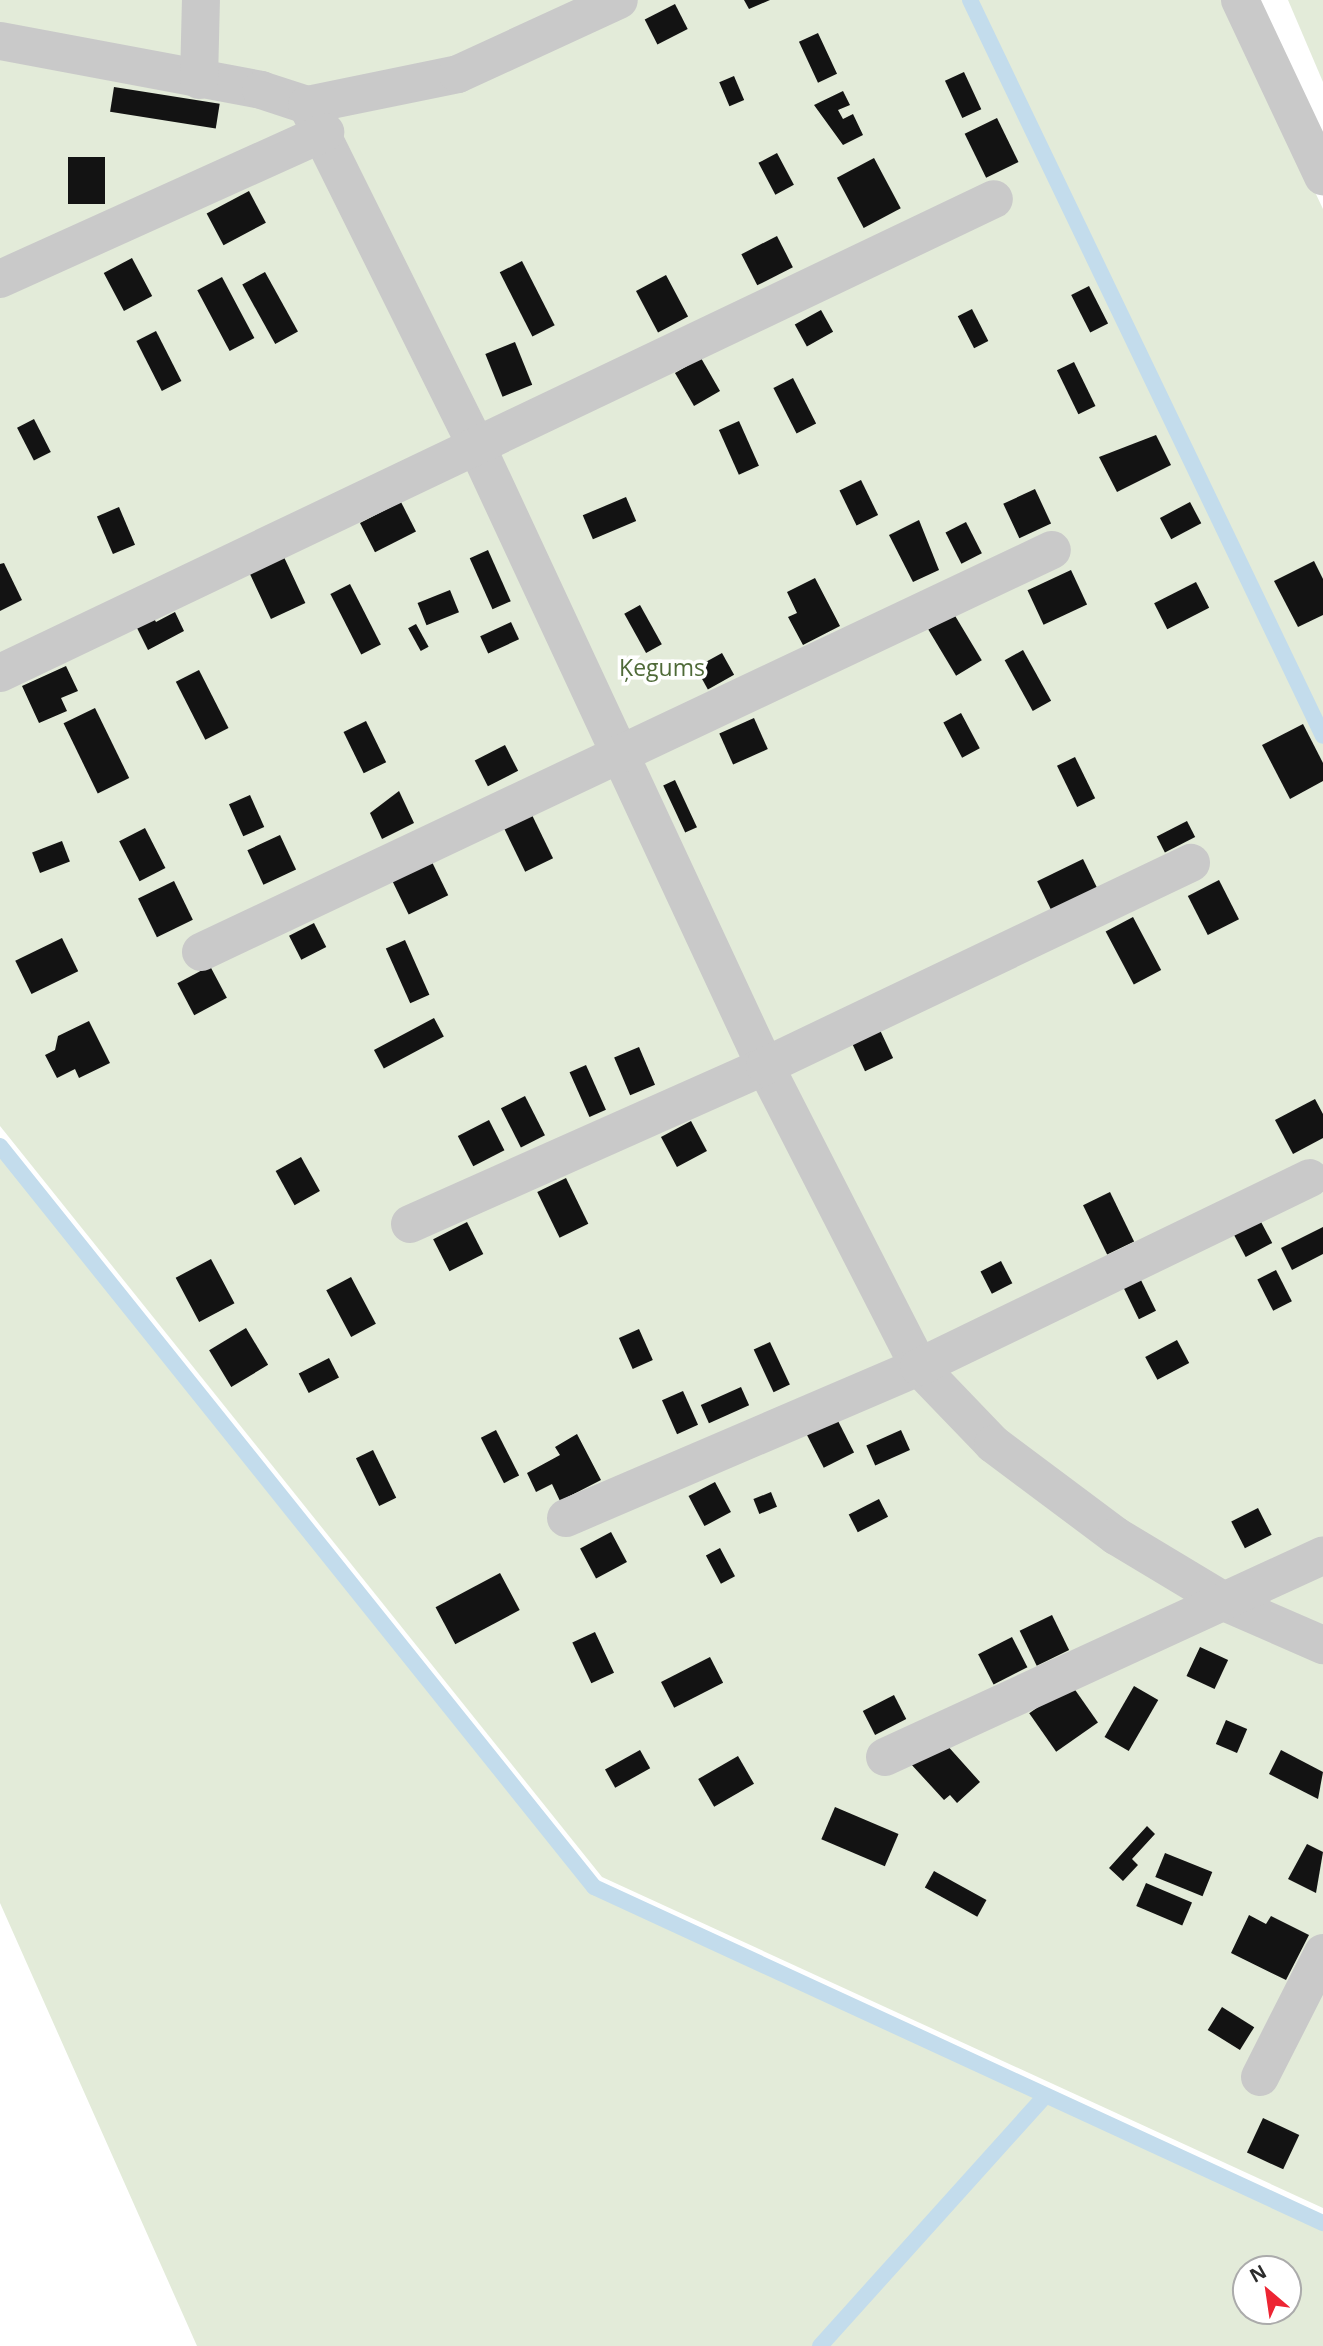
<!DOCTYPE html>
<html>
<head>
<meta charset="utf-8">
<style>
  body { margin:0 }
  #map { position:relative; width:1323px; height:2346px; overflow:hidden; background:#fff; font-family:"Open Sans",sans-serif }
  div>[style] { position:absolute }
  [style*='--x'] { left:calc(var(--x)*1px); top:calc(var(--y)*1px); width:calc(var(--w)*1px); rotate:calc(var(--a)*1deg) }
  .green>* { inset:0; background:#e3ebd9 }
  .stream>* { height:16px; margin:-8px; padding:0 8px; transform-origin:8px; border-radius:8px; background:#c3dcec }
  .building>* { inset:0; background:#131313; transform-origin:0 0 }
  .minor>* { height:38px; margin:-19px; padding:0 19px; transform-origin:19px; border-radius:19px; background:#c9c9c9 }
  span { translate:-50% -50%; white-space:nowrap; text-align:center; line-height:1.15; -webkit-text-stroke:7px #fff; paint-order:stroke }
  .park-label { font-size:23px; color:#4f6a38 }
  .north { position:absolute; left:1232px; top:2255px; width:70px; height:70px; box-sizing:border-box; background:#fff; border:2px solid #ababab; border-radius:50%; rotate:331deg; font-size:19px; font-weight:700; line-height:28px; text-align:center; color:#2c2c2c }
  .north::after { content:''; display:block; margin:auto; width:24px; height:32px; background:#ed2533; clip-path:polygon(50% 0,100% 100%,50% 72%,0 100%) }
</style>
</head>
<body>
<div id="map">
  <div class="green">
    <div style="clip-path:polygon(0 0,1224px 0,1323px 209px,1323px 2208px,602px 1877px,0 1126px)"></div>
    <div style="clip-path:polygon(1288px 0,1323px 0,1323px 82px)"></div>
    <div style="clip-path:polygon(evenodd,0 1146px,594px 1887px,1323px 2223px,1323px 2346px,197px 2346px,0 1903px,0 1146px,1246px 2269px,1288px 2269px,1288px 2311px,1246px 2311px,1246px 2269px)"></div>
  </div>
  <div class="stream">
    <div style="--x:970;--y:0;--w:816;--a:64.38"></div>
    <div style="--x:0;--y:1146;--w:950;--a:51.28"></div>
    <div style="--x:594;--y:1887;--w:803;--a:24.75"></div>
    <div style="--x:820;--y:2346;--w:336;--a:-48"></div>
  </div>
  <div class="building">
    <div style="clip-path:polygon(744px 0,770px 0,749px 9px)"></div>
    <div style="left:675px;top:4px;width:28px;height:34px;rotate:63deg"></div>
    <div style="left:818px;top:33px;width:45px;height:21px;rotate:65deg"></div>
    <div style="left:964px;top:72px;width:41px;height:21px;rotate:65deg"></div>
    <div style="left:734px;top:76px;width:26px;height:16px;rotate:67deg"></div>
    <div style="left:114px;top:87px;width:107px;height:25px;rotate:9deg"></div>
    <div style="clip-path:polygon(843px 91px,850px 105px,838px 110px,843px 119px,853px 114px,863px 135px,843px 145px,814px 105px)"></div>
    <div style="left:997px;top:118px;width:49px;height:36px;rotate:64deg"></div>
    <div style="left:777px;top:153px;width:36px;height:21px;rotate:62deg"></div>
    <div style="left:105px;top:157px;width:47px;height:37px;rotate:90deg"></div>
    <div style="left:874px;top:158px;width:57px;height:42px;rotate:62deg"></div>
    <div style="left:249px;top:191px;width:36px;height:48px;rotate:62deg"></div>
    <div style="left:777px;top:236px;width:35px;height:40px;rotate:63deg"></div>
    <div style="left:132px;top:258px;width:43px;height:32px;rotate:62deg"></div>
    <div style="left:522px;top:261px;width:72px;height:25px;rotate:63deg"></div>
    <div style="left:265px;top:272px;width:68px;height:26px;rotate:61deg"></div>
    <div style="left:666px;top:275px;width:47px;height:34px;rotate:62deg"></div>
    <div style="left:222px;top:277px;width:69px;height:28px;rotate:62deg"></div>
    <div style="left:1089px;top:286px;width:42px;height:20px;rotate:63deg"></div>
    <div style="left:972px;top:309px;width:36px;height:16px;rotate:63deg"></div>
    <div style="left:821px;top:310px;width:25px;height:30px;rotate:61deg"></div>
    <div style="left:156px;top:331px;width:56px;height:22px;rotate:63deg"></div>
    <div style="left:515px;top:342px;width:46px;height:32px;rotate:68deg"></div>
    <div style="left:701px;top:358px;width:38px;height:30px;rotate:60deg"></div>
    <div style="left:1074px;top:362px;width:49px;height:19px;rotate:64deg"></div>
    <div style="left:793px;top:378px;width:51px;height:22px;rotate:63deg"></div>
    <div style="left:34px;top:419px;width:37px;height:19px;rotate:63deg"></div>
    <div style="left:739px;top:421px;width:49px;height:22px;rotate:66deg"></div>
    <div style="clip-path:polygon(1156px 435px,1171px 465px,1117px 492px,1099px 457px)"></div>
    <div style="left:861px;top:480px;width:39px;height:24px;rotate:64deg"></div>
    <div style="left:1035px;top:489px;width:38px;height:35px;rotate:65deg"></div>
    <div style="left:626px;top:497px;width:26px;height:47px;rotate:67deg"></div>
    <div style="left:401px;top:502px;width:33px;height:46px;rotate:63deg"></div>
    <div style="left:1190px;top:502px;width:24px;height:34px;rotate:62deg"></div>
    <div style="left:119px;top:507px;width:41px;height:24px;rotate:67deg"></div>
    <div style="clip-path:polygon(919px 520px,939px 570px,913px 582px,889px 535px)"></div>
    <div style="left:966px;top:522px;width:35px;height:23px;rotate:63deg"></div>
    <div style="left:488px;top:550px;width:56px;height:20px;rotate:66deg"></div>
    <div style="left:283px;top:555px;width:53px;height:38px;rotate:65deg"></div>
    <div style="clip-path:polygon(1314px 561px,1323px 579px,1323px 615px,1298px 627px,1274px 581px)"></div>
    <div style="clip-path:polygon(4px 563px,22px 600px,0 611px,0 564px)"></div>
    <div style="left:1071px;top:570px;width:38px;height:48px;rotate:65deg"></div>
    <div style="clip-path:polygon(815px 578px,840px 626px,803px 645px,788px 617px,797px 613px,787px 592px)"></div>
    <div style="left:1196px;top:582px;width:29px;height:47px;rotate:63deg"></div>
    <div style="left:350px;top:584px;width:68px;height:22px;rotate:63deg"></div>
    <div style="left:450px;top:590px;width:24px;height:35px;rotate:68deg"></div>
    <div style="left:640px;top:605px;width:45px;height:18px;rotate:61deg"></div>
    <div style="clip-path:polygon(175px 612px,184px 631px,148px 650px,134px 622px,151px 613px,156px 622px)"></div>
    <div style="left:954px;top:614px;width:54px;height:30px;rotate:59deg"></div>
    <div style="left:511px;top:622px;width:19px;height:34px;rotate:65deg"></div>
    <div style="left:416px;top:624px;width:26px;height:9px;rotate:61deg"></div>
    <div style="left:1023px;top:650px;width:58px;height:21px;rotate:61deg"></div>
    <div style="left:722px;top:653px;width:25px;height:30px;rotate:61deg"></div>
    <div style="clip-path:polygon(66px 666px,78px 691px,61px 698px,67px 711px,39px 723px,22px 686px)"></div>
    <div style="left:199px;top:670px;width:65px;height:26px;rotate:63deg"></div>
    <div style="left:95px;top:708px;width:78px;height:35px;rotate:64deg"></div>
    <div style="left:961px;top:713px;width:40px;height:20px;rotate:62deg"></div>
    <div style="left:754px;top:718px;width:34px;height:38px;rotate:66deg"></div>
    <div style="left:366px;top:721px;width:46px;height:25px;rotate:64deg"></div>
    <div style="clip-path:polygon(1303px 724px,1323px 763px,1323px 781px,1290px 799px,1262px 745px)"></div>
    <div style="left:505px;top:745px;width:29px;height:34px;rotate:63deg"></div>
    <div style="left:1075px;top:757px;width:46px;height:20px;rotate:64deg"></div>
    <div style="left:675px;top:780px;width:52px;height:13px;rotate:65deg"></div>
    <div style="clip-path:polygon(399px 791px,414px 823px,382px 839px,370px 813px)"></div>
    <div style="left:250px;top:795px;width:35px;height:23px;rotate:66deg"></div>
    <div style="left:532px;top:815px;width:48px;height:31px;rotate:64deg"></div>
    <div style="left:1187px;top:821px;width:18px;height:34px;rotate:63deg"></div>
    <div style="left:145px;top:828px;width:45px;height:29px;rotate:63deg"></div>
    <div style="left:280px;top:835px;width:38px;height:36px;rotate:65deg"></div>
    <div style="left:62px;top:841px;width:22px;height:32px;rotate:69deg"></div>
    <div style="left:1083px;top:859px;width:32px;height:51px;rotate:64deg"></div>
    <div style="left:432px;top:862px;width:37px;height:44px;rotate:64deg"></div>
    <div style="left:1219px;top:880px;width:44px;height:35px;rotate:63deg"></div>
    <div style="left:174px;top:881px;width:43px;height:40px;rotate:64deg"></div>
    <div style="left:1133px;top:917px;width:60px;height:31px;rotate:62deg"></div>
    <div style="left:314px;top:923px;width:27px;height:28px;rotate:63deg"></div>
    <div style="left:62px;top:938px;width:37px;height:52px;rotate:64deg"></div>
    <div style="left:405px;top:940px;width:60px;height:21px;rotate:66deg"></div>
    <div style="left:210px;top:966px;width:36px;height:37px;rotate:62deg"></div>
    <div style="left:434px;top:1018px;width:21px;height:68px;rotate:62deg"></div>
    <div style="clip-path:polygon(89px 1021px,110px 1063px,79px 1078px,75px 1069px,57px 1078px,45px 1055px,55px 1050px,58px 1036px)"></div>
    <div style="left:880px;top:1030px;width:31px;height:31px;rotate:65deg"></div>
    <div style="left:639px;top:1047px;width:41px;height:27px;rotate:67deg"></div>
    <div style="left:586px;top:1065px;width:49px;height:18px;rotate:66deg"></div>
    <div style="left:525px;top:1096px;width:44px;height:27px;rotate:63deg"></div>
    <div style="clip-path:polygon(1315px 1099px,1323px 1114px,1323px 1138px,1293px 1154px,1275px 1120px)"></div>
    <div style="left:489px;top:1120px;width:34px;height:35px;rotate:63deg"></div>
    <div style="left:691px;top:1121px;width:34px;height:34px;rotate:62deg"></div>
    <div style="left:301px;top:1157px;width:39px;height:29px;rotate:61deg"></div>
    <div style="left:566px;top:1178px;width:51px;height:32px;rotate:64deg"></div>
    <div style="left:1110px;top:1192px;width:55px;height:30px;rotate:64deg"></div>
    <div style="left:1260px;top:1220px;width:26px;height:30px;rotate:62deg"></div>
    <div style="left:467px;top:1222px;width:36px;height:38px;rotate:63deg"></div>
    <div style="clip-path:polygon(1323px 1227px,1323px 1254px,1292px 1270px,1281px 1248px)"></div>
    <div style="left:211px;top:1259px;width:50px;height:40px;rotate:62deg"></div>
    <div style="left:1001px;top:1261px;width:25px;height:23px;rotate:63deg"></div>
    <div style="left:1276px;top:1270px;width:35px;height:21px;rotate:63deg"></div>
    <div style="left:1138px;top:1274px;width:41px;height:19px;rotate:64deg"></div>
    <div style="left:351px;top:1277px;width:53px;height:28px;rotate:62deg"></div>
    <div style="left:246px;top:1328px;width:43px;height:43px;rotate:59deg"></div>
    <div style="left:639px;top:1329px;width:34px;height:22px;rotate:66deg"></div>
    <div style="left:1177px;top:1340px;width:26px;height:36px;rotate:62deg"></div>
    <div style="left:770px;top:1342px;width:47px;height:18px;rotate:65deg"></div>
    <div style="left:329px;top:1358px;width:22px;height:34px;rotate:63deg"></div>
    <div style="left:741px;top:1387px;width:20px;height:44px;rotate:66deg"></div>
    <div style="left:683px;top:1391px;width:37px;height:23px;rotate:66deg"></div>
    <div style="left:835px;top:1415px;width:42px;height:34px;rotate:63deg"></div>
    <div style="left:496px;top:1430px;width:51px;height:17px;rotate:63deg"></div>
    <div style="left:901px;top:1430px;width:22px;height:38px;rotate:66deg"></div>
    <div style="clip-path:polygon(577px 1434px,601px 1480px,560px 1501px,552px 1484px,536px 1492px,527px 1473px,560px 1455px,555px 1447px)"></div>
    <div style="left:373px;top:1450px;width:53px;height:19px;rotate:64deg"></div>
    <div style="left:715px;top:1482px;width:34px;height:30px;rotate:62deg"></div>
    <div style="left:771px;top:1492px;width:16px;height:19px;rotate:68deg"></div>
    <div style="left:879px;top:1499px;width:20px;height:34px;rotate:63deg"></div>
    <div style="left:1258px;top:1508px;width:30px;height:30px;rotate:63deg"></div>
    <div style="left:611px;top:1532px;width:34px;height:35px;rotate:62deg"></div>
    <div style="left:720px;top:1548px;width:32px;height:16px;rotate:62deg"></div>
    <div style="left:500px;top:1573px;width:42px;height:73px;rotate:62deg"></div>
    <div style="left:1052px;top:1615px;width:39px;height:36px;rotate:64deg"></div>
    <div style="left:595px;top:1632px;width:45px;height:25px;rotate:65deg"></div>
    <div style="left:1012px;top:1637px;width:34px;height:38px;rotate:63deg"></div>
    <div style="left:1200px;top:1647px;width:31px;height:32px;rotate:25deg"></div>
    <div style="left:710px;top:1657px;width:29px;height:55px;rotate:63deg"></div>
    <div style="left:1071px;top:1684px;width:47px;height:51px;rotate:55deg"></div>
    <div style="left:1134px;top:1686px;width:28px;height:59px;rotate:30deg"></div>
    <div style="left:894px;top:1695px;width:27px;height:35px;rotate:63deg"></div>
    <div style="left:1226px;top:1720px;width:23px;height:26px;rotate:23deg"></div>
    <div style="clip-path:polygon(945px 1743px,980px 1782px,957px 1803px,950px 1795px,944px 1800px,910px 1763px)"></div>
    <div style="left:640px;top:1750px;width:21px;height:40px;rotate:61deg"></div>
    <div style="clip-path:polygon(1281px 1750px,1323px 1772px,1318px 1799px,1269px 1774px)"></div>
    <div style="left:738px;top:1756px;width:32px;height:46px;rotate:60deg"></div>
    <div style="left:835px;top:1807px;width:69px;height:35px;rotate:23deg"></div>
    <div style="clip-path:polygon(1147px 1826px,1155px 1834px,1132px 1859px,1138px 1865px,1123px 1881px,1109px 1868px)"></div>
    <div style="clip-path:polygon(1307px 1844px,1323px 1852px,1316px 1893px,1288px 1879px)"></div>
    <div style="left:1165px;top:1853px;width:51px;height:26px;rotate:22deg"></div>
    <div style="left:934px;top:1871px;width:60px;height:19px;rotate:29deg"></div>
    <div style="left:1146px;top:1883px;width:50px;height:25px;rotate:23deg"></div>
    <div style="clip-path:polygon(1249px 1915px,1266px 1924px,1271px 1916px,1309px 1935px,1286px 1980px,1231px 1953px)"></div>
    <div style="left:1222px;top:2007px;width:38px;height:27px;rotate:32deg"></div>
    <div style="left:1263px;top:2118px;width:40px;height:38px;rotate:25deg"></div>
  </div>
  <div class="minor">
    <div style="--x:1240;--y:0;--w:195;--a:64.8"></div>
    <div style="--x:0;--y:41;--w:266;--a:10.6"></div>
    <div style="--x:261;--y:90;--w:48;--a:18.1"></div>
    <div style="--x:307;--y:105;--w:382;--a:63.6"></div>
    <div style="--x:477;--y:447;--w:683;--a:65.05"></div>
    <div style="--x:765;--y:1066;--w:338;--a:62.9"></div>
    <div style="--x:919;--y:1367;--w:107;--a:46.1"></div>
    <div style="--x:993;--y:1444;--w:154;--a:36.8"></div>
    <div style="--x:1116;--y:1536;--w:132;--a:31"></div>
    <div style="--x:1229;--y:1604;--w:103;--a:23.6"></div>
    <div style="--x:199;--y:80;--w:80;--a:-88.6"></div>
    <div style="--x:307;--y:105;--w:154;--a:-11.6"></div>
    <div style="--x:458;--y:74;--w:177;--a:-24.7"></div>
    <div style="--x:0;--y:279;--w:357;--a:-24.3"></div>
    <div style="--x:0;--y:673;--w:1101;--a:-25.49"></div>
    <div style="--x:201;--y:952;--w:941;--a:-25.29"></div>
    <div style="--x:410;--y:1224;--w:389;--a:-24"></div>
    <div style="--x:765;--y:1066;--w:472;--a:-25.5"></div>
    <div style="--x:566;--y:1518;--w:384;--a:-23.2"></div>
    <div style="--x:919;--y:1367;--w:434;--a:-25.8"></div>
    <div style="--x:885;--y:1757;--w:482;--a:-24.7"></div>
    <div style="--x:1260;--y:2077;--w:139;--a:-63.1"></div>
  </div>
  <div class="park-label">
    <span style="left:662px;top:667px">Ķegums</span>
  </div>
  <div class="north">N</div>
</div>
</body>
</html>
